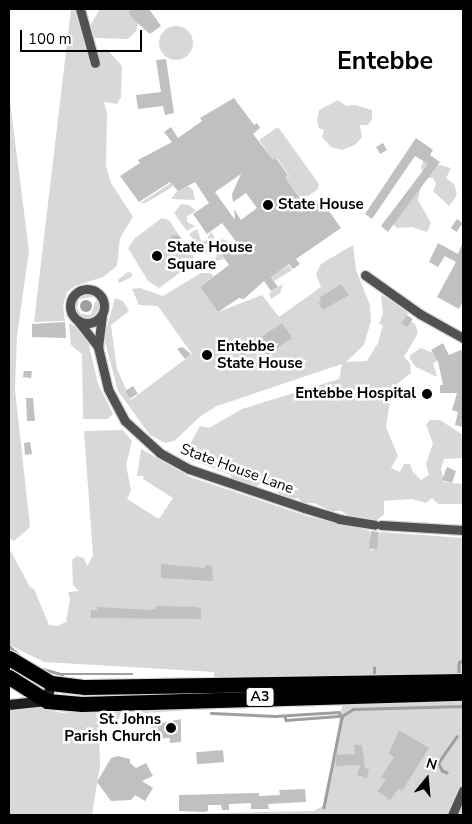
<!DOCTYPE html>
<html>
<head>
<meta charset="utf-8">
<style>
  body { margin:0 }
  #map { position:relative; width:472px; height:824px; overflow:hidden; background:#fff; font-family:"Nunito Sans",sans-serif }
  div>[style] { position:absolute }
  [style*='--x'] { left:calc(var(--x)*1px); top:calc(var(--y)*1px); width:calc(var(--w)*1px); rotate:calc(var(--a)*1deg) }
  .green>* { inset:0; background:#d8d8d8; transform-origin:0 0 }
  .round { border-radius:50% }
  .water>* { inset:0; background:#9f9f9f }
  .stream>* { height:2.5px; margin:-1.25px; padding:0 1.25px; transform-origin:1.25px; border-radius:1.25px; background:#9f9f9f }
  .building>* { inset:0; background:#c0c0c0; transform-origin:0 0 }
  .roads { filter:drop-shadow(1px 0 #dbdbdb) drop-shadow(-1px 0 #dbdbdb) drop-shadow(0 1px #dbdbdb) drop-shadow(0 -1px #dbdbdb) }
  .street>* { height:9px; margin:-4.5px; padding:0 4.5px; transform-origin:4.5px; border-radius:4.5px; background:#515151 }
  .street>.ring { margin:-4.5px; padding:0; box-sizing:content-box; background:none; border:9px solid #515151; border-radius:50% }
  .secondary>* { height:10px; margin:-5px; padding:0 5px; transform-origin:5px; border-radius:5px; background:#1e1e1e }
  .highway>* { height:15px; margin:-7.5px; padding:0 7.5px; transform-origin:7.5px; border-radius:7.5px; background:#000 }
  .dots>* { width:14px; height:14px; translate:-50% -50%; box-sizing:border-box; border:2px solid #fff; border-radius:50% }
  span { translate:-50% -50%; white-space:nowrap; text-align:center; line-height:1.15; -webkit-text-stroke:5px #fff; paint-order:stroke }
  .shield-label span { padding:1px 4px; background:#fff; border:1px solid; border-radius:4px; -webkit-text-stroke-width:0 }
  .shield-label { font-size:14px; color:#000; font-weight:700 }
  .poi-label { font-size:15px; color:#000; font-weight:700 }
  .left { translate:0 -50%; text-align:left }
  .right { translate:-100% -50%; text-align:right }
  .street-label { font-size:15px; color:#000 }
  .town-label { font-size:25px; color:#000; font-weight:700 }
  .frame { position:absolute; inset:0; border:10px solid #000; pointer-events:none }
  .north { position:absolute; left:402px; top:754px; width:50px; height:50px; -webkit-text-stroke:4px #fff; paint-order:stroke; rotate:17deg; font-size:14px; font-weight:700; line-height:20px; text-align:center; color:#000 }
  .north::after { content:''; display:block; margin:auto; width:18px; height:22px; background:#000; clip-path:polygon(50% 0,100% 100%,50% 72%,0 100%) }
  .scale { position:absolute; left:20px; top:30px; width:122px; height:22px; box-sizing:border-box; border:2px solid #000; border-top:0; padding-left:6px; font-size:15px; line-height:18px; white-space:nowrap; color:#000; -webkit-text-stroke:4px #fff; paint-order:stroke }
</style>
</head>
<body>
<div id="map">
  <div class="green">
    <div style="clip-path:polygon(71px 9px,77px 9px,90px 52px,107px 49px,122px 66px,121px 97px,117px 104px,104px 102px,107px 113px,106px 166px,111px 183px,133px 217px,120px 238px,117px 266px,103px 277px,75px 286px,67px 292px,63px 306px,65px 321px,34px 322px)"></div>
    <div style="clip-path:polygon(100px 9px,124px 9px,134px 13px,139px 21px,136px 31px,128px 39px,95px 38px,88px 29px)"></div>
    <div class="round" style="left:159px;top:26px;width:34px;height:34px"></div>
    <div style="clip-path:polygon(9px 94px,29px 251px,17px 336px,15px 389px,30px 527px,14px 541px,9px 538px)"></div>
    <div style="clip-path:polygon(338px 100px,346px 106px,355px 105px,372px 110px,372px 119px,368px 125px,360px 125px,362px 137px,355px 145px,342px 150px,331px 147px,322px 137px,324px 130px,319px 128px,317px 120px,319px 110px)"></div>
    <div style="clip-path:polygon(278px 127px,319px 184px,317px 190px,302px 200px,291px 186px,267px 189px,289px 175px,277px 158px,255px 172px,251px 166px,268px 153px,259px 140px)"></div>
    <div style="clip-path:polygon(423px 161px,451px 168px,446px 178px,454px 184px,457px 195px,449px 206px,433px 191px,436px 184px,433px 178px,426px 178px,421px 168px)"></div>
    <div style="clip-path:polygon(171px 183px,173px 186px,166px 191px,145px 203px,140px 203px)"></div>
    <div style="clip-path:polygon(188px 186px,193px 190px,195px 200px,171px 199px,177px 191px)"></div>
    <div style="clip-path:polygon(421px 186px,418px 200px,431px 223px,427px 232px,412px 227px,397px 228px,390px 222px)"></div>
    <div style="clip-path:polygon(181px 204px,189px 205px,196px 211px,187px 216px,187px 222px,195px 226px,187px 231px,174px 213px)"></div>
    <div style="clip-path:polygon(162px 218px,169px 220px,196px 261px,159px 288px,148px 281px,128px 248px,135px 238px)"></div>
    <div style="clip-path:polygon(197px 229px,201px 241px,206px 241px,211px 232px,214px 236px,215px 247px,209px 255px,202px 252px,189px 234px)"></div>
    <div style="clip-path:polygon(221px 239px,228px 241px,233px 248px,222px 255px,224px 259px,215px 261px)"></div>
    <div style="clip-path:polygon(353px 245px,356px 270px,370px 305px,371px 321px,364px 345px,346px 362px,367px 361px,378px 343px,383px 325px,379px 324px,383px 314px,381px 295px,398px 303px,408px 312px,406px 319px,415px 324px,418px 333px,404px 357px,410px 363px,411px 373px,392px 388px,386px 427px,398px 456px,391px 468px,400px 472px,404px 464px,410px 464px,413px 472px,421px 480px,429px 475px,426px 464px,433px 443px,426px 425px,430px 420px,440px 420px,463px 435px,463px 458px,444px 459px,441px 469px,444px 482px,463px 484px,463px 504px,438px 504px,432px 498px,426px 503px,412px 499px,384px 501px,384px 514px,372px 525px,355px 521px,342px 511px,331px 511px,314px 503px,303px 503px,298px 498px,284px 500px,277px 491px,259px 484px,253px 489px,231px 479px,231px 475px,189px 459px,188px 448px,200px 426px,209px 428px,242px 409px,339px 379px,342px 364px,217px 406px,202px 415px,174px 441px,165px 443px,150px 435px,118px 391px,104px 338px,115px 298px,123px 301px,129px 311px,111px 325px,117px 369px,131px 400px,192px 354px,158px 306px,139px 305px,132px 289px,140px 288px,163px 296px,201px 273px,210px 273px,214px 276px,200px 287px,218px 312px,262px 295px,279px 317px,321px 287px,316px 274px,321px 264px)"></div>
    <div style="left:289px;top:265px;width:6px;height:21px;rotate:59deg"></div>
    <div style="clip-path:polygon(128px 272px,132px 273px,132px 277px,119px 283px,118px 280px)"></div>
    <div style="clip-path:polygon(283px 284px,280px 293px,271px 299px,269px 293px)"></div>
    <div style="clip-path:polygon(85px 292px,97px 296px,79px 299px,77px 308px,81px 314px,91px 315px,95px 302px,99px 300px,100px 303px,99px 310px,90px 319px,83px 319px,74px 309px,76px 298px)"></div>
    <div style="clip-path:polygon(69px 323px,78px 328px,88px 341px,98px 384px,113px 414px,108px 419px,83px 419px,82px 354px,71px 345px)"></div>
    <div style="clip-path:polygon(421px 348px,444px 358px,433px 363px,437px 377px,416px 367px,410px 359px,410px 355px)"></div>
    <div style="clip-path:polygon(123px 430px,132px 441px,126px 465px,131px 490px,127px 499px,159px 519px,173px 498px,143px 479px,144px 476px,137px 476px,141px 449px,190px 477px,307px 516px,370px 531px,370px 550px,374px 550px,380px 532px,463px 538px,463px 674px,374px 675px,374px 670px,373px 675px,214px 679px,214px 672px,44px 662px,10px 645px,9px 548px,30px 587px,34px 589px,49px 625px,57px 626px,66px 622px,70px 599px,68px 592px,79px 591px,73px 585px,72px 560px,77px 556px,84px 558px,87px 566px,93px 556px,84px 431px)"></div>
    <div style="clip-path:polygon(448px 686px,94px 697px,58px 692px,59px 691px)"></div>
    <div style="clip-path:polygon(463px 697px,463px 815px,132px 815px,314px 811px,323px 806px,326px 796px,343px 700px)"></div>
    <div style="clip-path:polygon(37px 707px,62px 713px,96px 708px,97px 721px,98px 710px,121px 711px,118px 723px,99px 724px,100px 765px,92px 815px,9px 815px,9px 708px)"></div>
    <div style="clip-path:polygon(194px 707px,191px 710px,145px 713px,133px 708px)"></div>
  </div>
  <div class="water">
    <div class="round" style="left:80px;top:300px;width:12px;height:12px"></div>
  </div>
  <div class="stream">
    <div style="--x:9;--y:646;--w:15;--a:42"></div>
    <div style="--x:459;--y:662;--w:4;--a:-14"></div>
    <div style="--x:459;--y:664;--w:10;--a:90"></div>
    <div style="--x:39;--y:668;--w:24;--a:15"></div>
    <div style="--x:62;--y:674;--w:70;--a:0"></div>
    <div style="--x:374;--y:676;--w:8;--a:-90"></div>
    <div style="--x:211;--y:713;--w:64;--a:2.7"></div>
    <div style="--x:275;--y:716;--w:64;--a:-3.6"></div>
    <div style="--x:339;--y:712;--w:7;--a:63"></div>
    <div style="--x:342;--y:718;--w:91;--a:101.4"></div>
    <div style="--x:285;--y:716;--w:4;--a:76"></div>
    <div style="--x:286;--y:720;--w:52;--a:-4.4"></div>
    <div style="--x:342;--y:716;--w:13;--a:-32"></div>
    <div style="--x:353;--y:709;--w:110;--a:-1.6"></div>
    <div style="--x:447;--y:773;--w:5;--a:-158"></div>
    <div style="--x:442;--y:771;--w:9;--a:-117"></div>
    <div style="--x:438;--y:763;--w:32;--a:-55"></div>
  </div>
  <div class="building">
    <div style="clip-path:polygon(132px 9px,149px 9px,161px 26px,150px 34px,134px 20px,128px 11px)"></div>
    <div style="clip-path:polygon(166px 59px,174px 113px,165px 115px,163px 106px,138px 109px,136px 95px,161px 92px,156px 60px)"></div>
    <div style="clip-path:polygon(evenodd,234px 98px,254px 125px,257px 123px,260px 128px,253px 134px,273px 160px,276px 158px,288px 175px,285px 178px,308px 209px,321px 200px,341px 228px,296px 259px,300px 264px,293px 269px,289px 264px,271px 277px,278px 287px,271px 291px,264px 281px,244px 299px,239px 298px,218px 312px,200px 287px,229px 265px,222px 255px,238px 244px,222px 223px,207px 234px,193px 214px,209px 203px,195px 182px,178px 191px,170px 182px,139px 202px,120px 176px,140px 163px,138px 160px,172px 142px,164px 132px,171px 127px,178px 138px,202px 121px,200px 118px,234px 98px,241px 174px,232px 194px,233px 202px,246px 193px,257px 208px,241px 220px,234px 209px,235px 220px,215px 192px,241px 174px)"></div>
    <div style="clip-path:polygon(416px 138px,433px 150px,430px 155px,440px 162px,388px 232px,381px 226px,428px 164px,415px 156px,372px 219px,365px 214px)"></div>
    <div style="left:383px;top:143px;width:8px;height:8px;rotate:60deg"></div>
    <div style="left:457px;top:219px;width:7px;height:11px;rotate:34deg"></div>
    <div class="round" style="left:168px;top:235px;width:14px;height:14px"></div>
    <div style="clip-path:polygon(463px 241px,463px 301px,459px 309px,437px 297px,456px 262px,445px 256px,438px 267px,429px 262px,438px 243px,458px 254px)"></div>
    <div style="clip-path:polygon(341px 284px,349px 295px,323px 310px,318px 303px,321px 301px,319px 298px)"></div>
    <div style="left:407px;top:315px;width:7px;height:10px;rotate:34deg"></div>
    <div style="clip-path:polygon(65px 322px,66px 338px,32px 337px,32px 324px)"></div>
    <div style="left:282px;top:323px;width:18px;height:30px;rotate:56deg"></div>
    <div style="clip-path:polygon(443px 343px,449px 355px,463px 349px,463px 427px,455px 425px,458px 412px,452px 410px,457px 393px,440px 393px,440px 385px,443px 385px,438px 361px,431px 350px)"></div>
    <div style="clip-path:polygon(182px 347px,191px 354px,185px 359px,177px 349px)"></div>
    <div style="left:244px;top:353px;width:7px;height:8px;rotate:56deg"></div>
    <div style="clip-path:polygon(24px 371px,32px 371px,31px 378px,23px 377px)"></div>
    <div style="left:133px;top:386px;width:9px;height:9px;rotate:58deg"></div>
    <div style="clip-path:polygon(26px 398px,33px 398px,35px 421px,27px 421px)"></div>
    <div style="clip-path:polygon(30px 442px,32px 454px,25px 455px,24px 443px)"></div>
    <div style="clip-path:polygon(447px 467px,456px 471px,452px 483px,442px 480px)"></div>
    <div style="left:371px;top:531px;width:8px;height:18px;rotate:7deg"></div>
    <div style="clip-path:polygon(161px 564px,205px 568px,205px 565px,212px 566px,213px 581px,161px 578px)"></div>
    <div style="clip-path:polygon(156px 606px,196px 607px,201px 609px,201px 619px,91px 618px,91px 610px,97px 610px,97px 607px,150px 610px,156px 609px)"></div>
    <div style="clip-path:polygon(181px 719px,181px 742px,170px 743px,170px 738px,152px 739px,149px 736px,152px 725px)"></div>
    <div style="clip-path:polygon(399px 730px,429px 748px,402px 791px,399px 788px,390px 800px,377px 791px,386px 780px,381px 777px,394px 757px,389px 753px)"></div>
    <div style="clip-path:polygon(354px 745px,362px 745px,365px 768px,369px 769px,367px 778px,357px 775px,360px 765px,336px 766px,335px 755px,355px 754px)"></div>
    <div style="left:223px;top:750px;width:12px;height:27px;rotate:85deg"></div>
    <div style="clip-path:polygon(118px 756px,130px 759px,130px 763px,136px 768px,146px 763px,153px 776px,142px 781px,153px 788px,145px 801px,135px 795px,131px 800px,111px 801px,97px 782px,111px 758px)"></div>
    <div style="clip-path:polygon(305px 789px,306px 802px,268px 804px,269px 809px,251px 809px,251px 803px,229px 804px,229px 810px,222px 810px,221px 805px,208px 805px,208px 811px,204px 812px,179px 811px,179px 795px,259px 793px,259px 796px,280px 795px,279px 790px)"></div>
  </div>
  <div class="roads">
    <div class="street">
      <div style="--x:80;--y:9;--w:56;--a:74.5"></div>
      <div style="--x:365;--y:275;--w:67;--a:35.3"></div>
      <div style="--x:420;--y:314;--w:49;--a:29.2"></div>
      <div class="ring" style="left:70px;top:289px;width:25px;height:25px"></div>
      <div style="--x:102;--y:315;--w:32;--a:97"></div>
      <div style="--x:98;--y:347;--w:43;--a:76.6"></div>
      <div style="--x:108;--y:389;--w:36;--a:62"></div>
      <div style="--x:125;--y:421;--w:47;--a:42.4"></div>
      <div style="--x:160;--y:453;--w:33;--a:29"></div>
      <div style="--x:189;--y:469;--w:121;--a:18.7"></div>
      <div style="--x:304;--y:508;--w:37;--a:17"></div>
      <div style="--x:339;--y:519;--w:36;--a:9"></div>
      <div style="--x:78;--y:321;--w:33;--a:52"></div>
      <div style="--x:381;--y:525;--w:82;--a:3.5"></div>
      <div style="--x:452;--y:815;--w:27;--a:-66"></div>
    </div>
    <div class="secondary">
      <div style="--x:9;--y:705;--w:38;--a:-6"></div>
      <div style="--x:47;--y:701;--w:18;--a:-77"></div>
    </div>
    <div class="highway">
      <div style="--x:9;--y:658;--w:49;--a:30.8"></div>
      <div style="--x:51;--y:683;--w:34;--a:7"></div>
      <div style="--x:85;--y:687;--w:378;--a:-0.9"></div>
      <div style="--x:9;--y:677;--w:45;--a:32.3"></div>
      <div style="--x:47;--y:701;--w:35;--a:5"></div>
      <div style="--x:82;--y:704;--w:381;--a:-1.7"></div>
    </div>
  </div>
  <div class="dots">
    <div style="left:268px;top:205px;background:#000"></div>
    <div style="left:157px;top:256px;background:#000"></div>
    <div style="left:207px;top:355px;background:#000"></div>
    <div style="left:427px;top:394px;background:#000"></div>
    <div style="left:171px;top:728px;background:#000"></div>
  </div>
  <div class="shield-label">
    <span style="left:260px;top:697px">A3</span>
  </div>
  <div class="poi-label">
    <span class="left" style="left:278px;top:205px">State House</span>
    <span class="left" style="left:167px;top:256px">State House<br>Square</span>
    <span class="left" style="left:217px;top:355px">Entebbe<br>State House</span>
    <span class="right" style="left:416px;top:394px">Entebbe Hospital</span>
    <span class="right" style="left:161px;top:728px">St. Johns<br>Parish Church</span>
  </div>
  <div class="street-label">
    <span style="left:237px;top:469px;rotate:20deg">State House Lane</span>
  </div>
  <div class="town-label">
    <span style="left:385px;top:61px">Entebbe</span>
  </div>
  <div class="frame"></div>
  <div class="north">N</div>
  <div class="scale">100 m</div>
</div>
</body>
</html>
